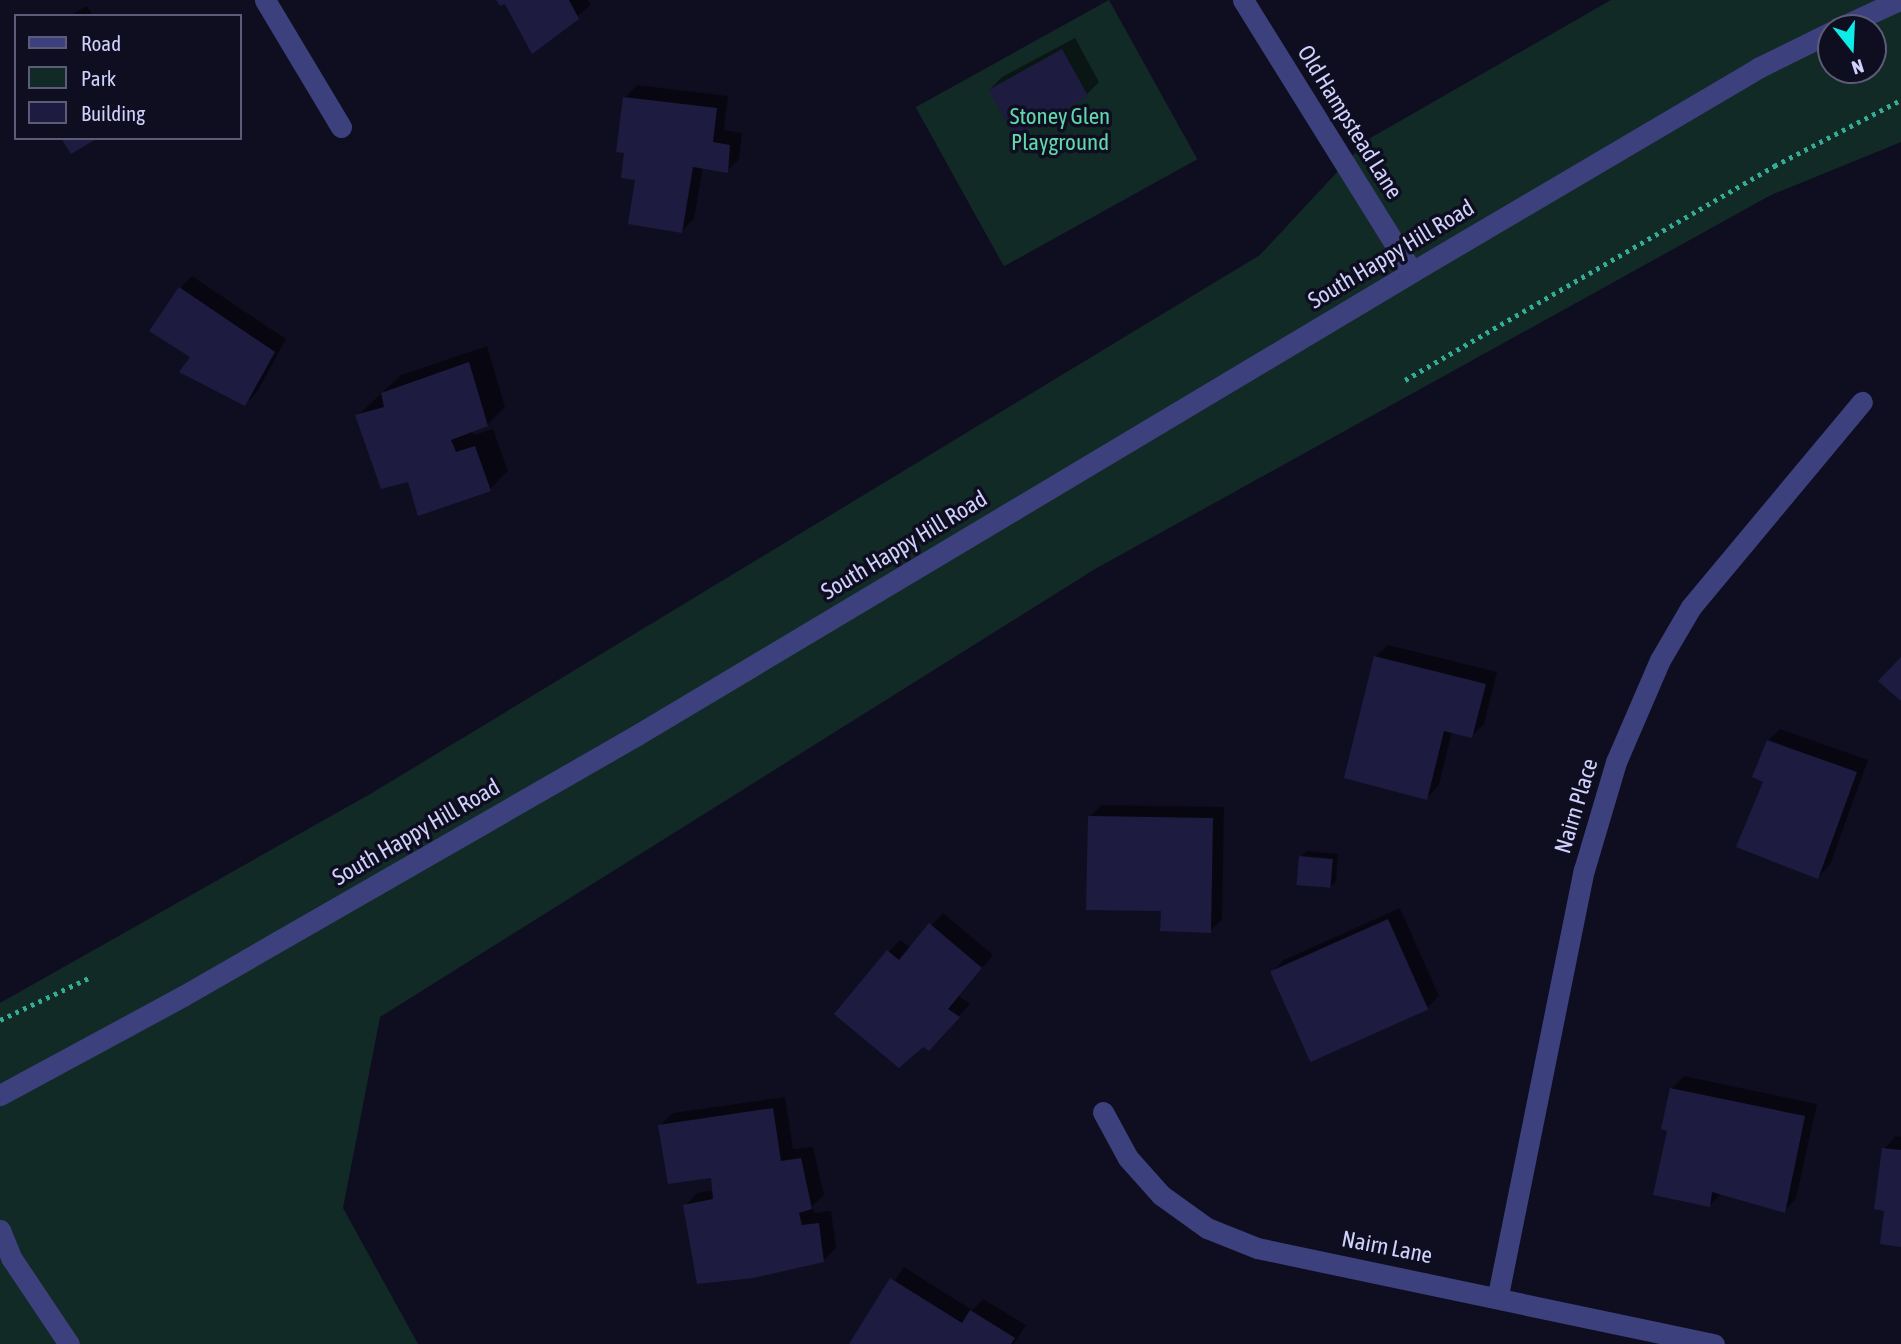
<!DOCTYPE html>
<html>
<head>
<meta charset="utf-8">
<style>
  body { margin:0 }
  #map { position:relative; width:1901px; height:1344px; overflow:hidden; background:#0f0e21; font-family:"Asap Condensed",sans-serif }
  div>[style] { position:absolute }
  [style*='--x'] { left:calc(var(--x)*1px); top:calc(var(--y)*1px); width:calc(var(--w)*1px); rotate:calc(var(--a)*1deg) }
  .green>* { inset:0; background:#122a26; transform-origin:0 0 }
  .shadow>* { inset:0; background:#0007 }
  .building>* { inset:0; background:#1e1b40; transform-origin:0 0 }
  .path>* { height:4.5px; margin-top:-2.25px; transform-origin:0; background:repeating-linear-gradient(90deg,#35ac96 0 3.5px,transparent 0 8.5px) }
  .minor>* { height:21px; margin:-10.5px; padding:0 10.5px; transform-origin:10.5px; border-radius:10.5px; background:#3c417d }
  span { translate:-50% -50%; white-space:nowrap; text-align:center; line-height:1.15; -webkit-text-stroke:7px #0f0e21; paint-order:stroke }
  .park-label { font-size:23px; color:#61d8ac }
  .street-label { font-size:23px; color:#d0d1fc }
  .legend { position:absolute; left:14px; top:14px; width:228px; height:126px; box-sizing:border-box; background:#0f0e21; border:2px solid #5c5c79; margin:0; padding:9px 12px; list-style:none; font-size:21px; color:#d0d1fc }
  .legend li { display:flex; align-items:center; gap:14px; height:35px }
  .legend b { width:35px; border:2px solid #5c5c79 }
  .north { position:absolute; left:1817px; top:14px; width:70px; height:70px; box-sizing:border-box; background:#0f0e21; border:2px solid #5c5c79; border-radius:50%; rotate:162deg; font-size:19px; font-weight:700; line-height:28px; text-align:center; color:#d0d1fc }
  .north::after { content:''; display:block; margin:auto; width:24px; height:32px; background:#0dece7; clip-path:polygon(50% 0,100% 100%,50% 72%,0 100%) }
</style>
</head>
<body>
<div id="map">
  <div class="green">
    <div style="left:1109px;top:0;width:182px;height:221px;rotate:61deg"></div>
    <div style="clip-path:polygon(evenodd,1611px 0,1901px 0,1901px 142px,1771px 195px,1095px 569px,380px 1017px,343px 1208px,418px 1344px,0 1344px,0 1003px,372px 793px,1260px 255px,1367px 140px,1611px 0,1831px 28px,1873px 28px,1873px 70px,1831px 70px,1831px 28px)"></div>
  </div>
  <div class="shadow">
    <div style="clip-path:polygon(498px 0,588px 0,591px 5px,533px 52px,506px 2px)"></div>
    <div style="clip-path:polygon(87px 6px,93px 16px,69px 16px)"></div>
    <div style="clip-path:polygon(1075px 38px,1099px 82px,1087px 94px,990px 89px,1002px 77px)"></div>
    <div style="clip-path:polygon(637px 85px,728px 96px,724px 130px,742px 133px,739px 159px,727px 171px,703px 167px,694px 219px,682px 231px,637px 179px,626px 151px,625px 97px)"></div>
    <div style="clip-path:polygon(192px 276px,286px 339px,257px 392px,245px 404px,192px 356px,180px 288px)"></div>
    <div style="clip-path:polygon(487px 346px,505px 407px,487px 425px,472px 430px,474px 435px,493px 429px,508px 471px,490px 489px,409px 480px,357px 416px,401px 375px)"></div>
    <div style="clip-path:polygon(1388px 645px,1497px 672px,1484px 724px,1472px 736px,1452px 732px,1439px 785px,1427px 798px,1375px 657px)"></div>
    <div style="clip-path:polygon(1780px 729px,1868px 760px,1830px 865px,1818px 877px,1765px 781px,1768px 741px)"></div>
    <div style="clip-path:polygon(1102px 805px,1224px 807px,1222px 919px,1210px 931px,1163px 909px,1089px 817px)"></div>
    <div style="clip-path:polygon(1307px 851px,1338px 854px,1336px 881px,1330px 887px,1301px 857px)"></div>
    <div style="clip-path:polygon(1400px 908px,1439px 996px,1427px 1008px,1272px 972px,1284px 960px)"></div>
    <div style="clip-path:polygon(943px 913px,993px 955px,959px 996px,970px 1004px,941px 1036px,888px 952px,900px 940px,911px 948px)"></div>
    <div style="clip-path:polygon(1684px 1076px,1817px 1104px,1796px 1199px,1784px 1211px,1722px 1193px,1710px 1205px,1669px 1130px,1672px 1088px)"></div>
    <div style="clip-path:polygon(785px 1097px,793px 1149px,813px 1147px,824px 1195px,812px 1206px,814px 1213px,831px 1211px,836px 1248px,824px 1260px,685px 1206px,697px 1193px,714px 1190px,713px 1176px,660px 1125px,673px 1113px)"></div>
    <div style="clip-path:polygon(1896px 1136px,1901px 1137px,1901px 1245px,1886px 1210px,1884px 1149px)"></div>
    <div style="clip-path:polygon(904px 1267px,972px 1310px,983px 1299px,1026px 1325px,1014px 1344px,851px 1344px)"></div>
  </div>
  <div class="building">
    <div style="clip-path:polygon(496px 0,569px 0,579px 19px,532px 54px,505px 4px,500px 6px)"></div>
    <div style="left:1062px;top:49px;width:54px;height:84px;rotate:61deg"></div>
    <div style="clip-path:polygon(623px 97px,717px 108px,713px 142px,730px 145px,728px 173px,693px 167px,682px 233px,628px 224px,635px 180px,621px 178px,624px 153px,616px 152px)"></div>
    <div style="clip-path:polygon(61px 138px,98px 138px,71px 154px)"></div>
    <div style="clip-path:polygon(179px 287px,275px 352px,245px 406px,179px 372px,190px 357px,149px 331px)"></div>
    <div style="clip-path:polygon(469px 362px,488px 426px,451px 440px,456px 452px,475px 446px,491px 491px,418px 516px,408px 482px,381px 489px,355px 415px,384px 407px,381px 393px)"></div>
    <div style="clip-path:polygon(1374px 656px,1486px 684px,1472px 738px,1444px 731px,1427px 800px,1344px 778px)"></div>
    <div style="clip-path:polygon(1901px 657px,1901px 701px,1878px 681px)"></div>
    <div style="clip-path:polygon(1767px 740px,1857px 772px,1818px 879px,1736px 847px,1763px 782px,1752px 777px)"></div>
    <div style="clip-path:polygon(1088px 816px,1213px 818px,1211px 933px,1160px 931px,1161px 911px,1086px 910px)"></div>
    <div style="left:1299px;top:856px;width:34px;height:29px;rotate:5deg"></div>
    <div style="left:1388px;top:919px;width:99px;height:129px;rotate:66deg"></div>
    <div style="clip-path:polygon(929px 923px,982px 968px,948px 1009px,960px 1017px,929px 1051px,923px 1047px,899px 1068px,834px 1014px,887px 950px,899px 960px)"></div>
    <div style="clip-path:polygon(1670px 1088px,1805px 1116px,1785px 1213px,1712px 1192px,1710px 1207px,1653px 1195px,1667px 1131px,1661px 1129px)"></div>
    <div style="clip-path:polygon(773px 1108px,781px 1161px,801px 1158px,812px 1209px,799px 1213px,802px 1225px,819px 1223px,824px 1262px,753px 1278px,697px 1284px,683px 1205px,713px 1199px,711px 1178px,668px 1184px,658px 1125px)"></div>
    <div style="clip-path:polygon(1882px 1148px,1901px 1150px,1901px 1247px,1880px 1244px,1884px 1211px,1874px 1209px)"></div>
    <div style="clip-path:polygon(890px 1278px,962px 1323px,970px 1310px,1015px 1338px,1011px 1344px,849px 1344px)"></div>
  </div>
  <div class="path">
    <div style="--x:1405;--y:380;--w:427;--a:-30.1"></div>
    <div style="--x:1774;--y:166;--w:143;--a:-27.5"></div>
    <div style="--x:0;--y:1020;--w:101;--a:-25.3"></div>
  </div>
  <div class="minor">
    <div style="--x:265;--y:0;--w:148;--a:59.1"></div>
    <div style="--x:1243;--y:0;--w:320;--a:58.1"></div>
    <div style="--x:1839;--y:28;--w:66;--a:-25"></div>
    <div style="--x:0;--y:1095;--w:208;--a:-28.4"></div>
    <div style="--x:183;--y:996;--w:524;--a:-29.89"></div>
    <div style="--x:637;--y:735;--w:903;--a:-30.85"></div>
    <div style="--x:1412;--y:272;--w:402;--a:-30.5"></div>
    <div style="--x:1758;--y:68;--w:81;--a:-26.3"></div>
    <div style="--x:1103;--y:1112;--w:52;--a:61.5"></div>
    <div style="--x:1128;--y:1158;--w:50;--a:48.3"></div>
    <div style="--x:1161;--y:1195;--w:57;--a:35.7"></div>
    <div style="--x:1207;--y:1228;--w:54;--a:21.8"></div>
    <div style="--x:1257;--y:1248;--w:467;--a:11.9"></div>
    <div style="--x:0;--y:1230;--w:31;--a:68"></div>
    <div style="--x:12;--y:1259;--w:102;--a:56.2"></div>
    <div style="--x:1498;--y:1295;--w:434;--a:-78.6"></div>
    <div style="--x:1584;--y:870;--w:113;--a:-73.5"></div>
    <div style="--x:1616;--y:762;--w:111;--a:-66.7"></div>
    <div style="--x:1660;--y:660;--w:61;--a:-59.7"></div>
    <div style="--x:1691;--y:607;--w:267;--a:-50.2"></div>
  </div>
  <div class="park-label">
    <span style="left:1060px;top:129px">Stoney Glen<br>Playground</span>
  </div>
  <div class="street-label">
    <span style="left:1350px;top:122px;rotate:58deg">Old Hampstead Lane</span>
    <span style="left:1391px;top:254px;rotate:-31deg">South Happy Hill Road</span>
    <span style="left:904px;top:545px;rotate:-31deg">South Happy Hill Road</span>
    <span style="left:1576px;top:806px;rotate:-73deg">Nairn Place</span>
    <span style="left:416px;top:832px;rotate:-30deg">South Happy Hill Road</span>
    <span style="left:1387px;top:1247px;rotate:11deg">Nairn Lane</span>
  </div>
  <ul class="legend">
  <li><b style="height:9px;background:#3c417d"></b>Road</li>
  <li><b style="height:19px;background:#122a26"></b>Park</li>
  <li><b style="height:19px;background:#1e1b40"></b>Building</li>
  </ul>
  <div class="north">N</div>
</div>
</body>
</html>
